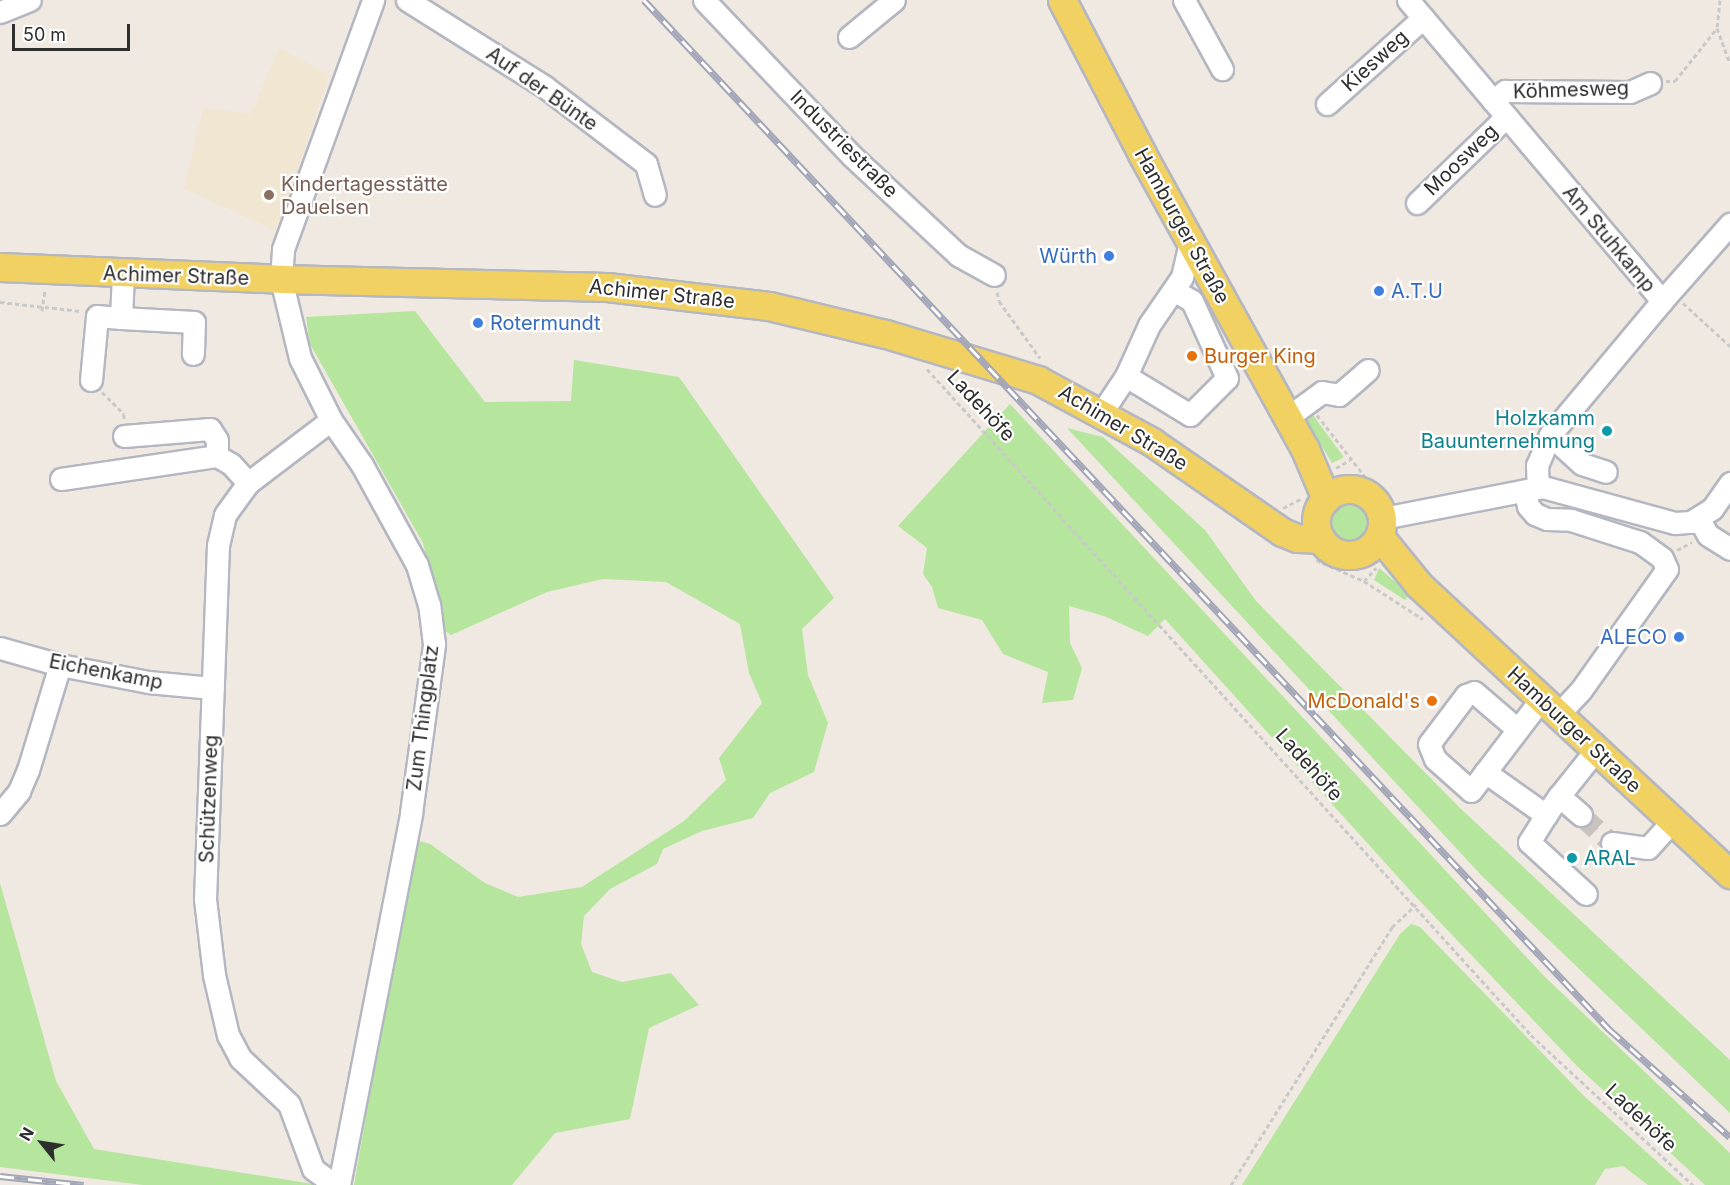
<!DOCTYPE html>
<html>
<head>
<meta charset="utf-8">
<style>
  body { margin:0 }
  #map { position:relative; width:1730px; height:1185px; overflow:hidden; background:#efe9e1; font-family:Inter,sans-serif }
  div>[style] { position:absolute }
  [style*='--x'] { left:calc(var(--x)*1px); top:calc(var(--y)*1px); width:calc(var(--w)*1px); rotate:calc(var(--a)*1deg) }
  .education>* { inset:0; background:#f0e6d1 }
  .green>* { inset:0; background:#b6e59e }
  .round { border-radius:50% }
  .minor-tunnel>* { height:21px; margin-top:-10.5px; transform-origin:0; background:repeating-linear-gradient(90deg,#c8c4bd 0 21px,transparent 0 31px) }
  .path>* { height:3px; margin-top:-1.5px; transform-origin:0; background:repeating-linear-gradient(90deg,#c9c9c9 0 4.5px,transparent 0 7.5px) }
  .roads { filter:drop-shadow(2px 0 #b4b7c1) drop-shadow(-2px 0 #b4b7c1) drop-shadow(0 2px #b4b7c1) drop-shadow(0 -2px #b4b7c1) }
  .minor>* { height:21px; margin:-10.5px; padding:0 10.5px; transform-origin:10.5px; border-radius:10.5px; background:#fff }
  .major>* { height:27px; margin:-13.5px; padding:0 13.5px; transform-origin:13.5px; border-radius:13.5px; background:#f2d163 }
  .major>.ring { margin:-13.5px; padding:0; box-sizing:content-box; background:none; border:27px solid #f2d163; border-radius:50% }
  .rail>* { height:7px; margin-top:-3.5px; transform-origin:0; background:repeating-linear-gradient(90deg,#fff 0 14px,#a3a6b8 0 28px); box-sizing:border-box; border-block:2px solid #a3a6b8 }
  .dots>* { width:16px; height:16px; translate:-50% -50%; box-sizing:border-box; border:3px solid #fff; border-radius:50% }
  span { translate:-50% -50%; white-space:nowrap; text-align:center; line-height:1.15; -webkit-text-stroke:4.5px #fff; paint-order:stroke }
  .street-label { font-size:20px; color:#2e2e2e }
  .education-label { font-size:20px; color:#785e54 }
  .left { translate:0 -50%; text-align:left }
  .shop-label { font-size:20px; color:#366cbe }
  .right { translate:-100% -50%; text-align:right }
  .food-label { font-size:20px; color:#c56008 }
  .culture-label { font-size:20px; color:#0d838f }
  .north { position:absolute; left:12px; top:1113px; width:60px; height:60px; -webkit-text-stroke:4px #fff; paint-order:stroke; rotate:300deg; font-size:16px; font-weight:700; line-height:24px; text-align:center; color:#2e2e2e }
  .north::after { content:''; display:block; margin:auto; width:21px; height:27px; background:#2e2e2e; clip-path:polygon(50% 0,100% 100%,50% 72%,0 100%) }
  .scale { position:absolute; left:12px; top:24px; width:118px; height:27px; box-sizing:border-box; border:3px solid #2e2e2e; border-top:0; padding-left:8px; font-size:18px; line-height:21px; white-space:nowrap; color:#2e2e2e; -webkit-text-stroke:4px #fff; paint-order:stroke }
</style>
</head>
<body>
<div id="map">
  <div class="education">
    <div style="clip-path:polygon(279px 48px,329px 75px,277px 231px,184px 189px,203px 108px,251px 114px)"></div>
  </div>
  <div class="green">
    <div style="clip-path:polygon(415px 311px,485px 402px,571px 401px,574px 360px,679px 377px,834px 598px,802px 629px,808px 675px,828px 723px,814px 772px,770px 793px,753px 818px,702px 831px,663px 849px,657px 864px,610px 889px,584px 916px,581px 944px,592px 972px,622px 982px,671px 973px,699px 1005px,649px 1028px,630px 1119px,555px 1133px,512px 1185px,354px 1185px,415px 840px,430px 844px,485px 883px,518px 897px,582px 887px,684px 821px,726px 780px,719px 758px,762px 703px,749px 673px,740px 624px,666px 582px,603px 579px,547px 592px,451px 635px,444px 630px,423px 543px,310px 344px,306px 317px)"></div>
    <div style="clip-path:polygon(1010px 404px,1544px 976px,1730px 1153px,1730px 1185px,1705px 1185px,1577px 1066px,1416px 897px,1165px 619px,1148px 636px,1104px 616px,1069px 606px,1070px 643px,1082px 668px,1073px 700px,1042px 703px,1048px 672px,1003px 654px,982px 620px,938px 608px,932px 587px,923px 574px,927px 548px,898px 526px)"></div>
    <div style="clip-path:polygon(1313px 415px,1343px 456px,1343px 458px,1332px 463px,1307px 421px)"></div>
    <div style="clip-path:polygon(1067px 428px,1103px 437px,1205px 530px,1256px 601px,1459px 807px,1730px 1060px,1730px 1113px,1482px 876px)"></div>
    <div class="round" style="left:1328px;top:500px;width:42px;height:42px"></div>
    <div style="clip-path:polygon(1379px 568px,1410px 594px,1405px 600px,1374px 580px)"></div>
    <div style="clip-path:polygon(0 883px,56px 1081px,94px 1149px,319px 1185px,143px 1185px,0 1167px)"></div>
    <div style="clip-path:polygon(1411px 924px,1420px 927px,1583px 1095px,1683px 1185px,1648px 1185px,1623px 1166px,1605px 1169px,1595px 1185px,1242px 1185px,1400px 934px)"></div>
  </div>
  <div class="minor-tunnel">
    <div style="--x:1581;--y:815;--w:42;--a:42.1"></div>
  </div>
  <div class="path">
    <div style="--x:1720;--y:0;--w:28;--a:96"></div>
    <div style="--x:1717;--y:28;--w:37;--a:70"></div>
    <div style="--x:1666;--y:81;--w:9;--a:0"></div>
    <div style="--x:1675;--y:81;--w:68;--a:-51.6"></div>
    <div style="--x:997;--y:292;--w:9;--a:77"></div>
    <div style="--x:999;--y:301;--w:70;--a:54.3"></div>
    <div style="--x:0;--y:302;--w:81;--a:6.3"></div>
    <div style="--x:1683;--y:303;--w:64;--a:42.5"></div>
    <div style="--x:42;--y:311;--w:22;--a:-82"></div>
    <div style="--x:927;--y:369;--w:899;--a:47.79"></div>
    <div style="--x:1531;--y:1035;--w:221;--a:42.8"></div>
    <div style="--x:102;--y:392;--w:31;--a:45"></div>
    <div style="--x:124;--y:414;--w:5;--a:90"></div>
    <div style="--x:1317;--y:415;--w:86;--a:52.1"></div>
    <div style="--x:1370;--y:483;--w:24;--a:38"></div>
    <div style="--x:1336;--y:468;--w:16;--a:-30"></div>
    <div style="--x:1283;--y:508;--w:22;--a:-27"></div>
    <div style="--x:1677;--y:550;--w:17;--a:-28"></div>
    <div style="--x:1316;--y:560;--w:52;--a:23.6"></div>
    <div style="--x:1364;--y:581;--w:70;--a:32.8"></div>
    <div style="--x:1364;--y:581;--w:18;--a:-47"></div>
    <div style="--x:1231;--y:1185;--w:304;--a:-58"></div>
    <div style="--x:1392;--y:927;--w:33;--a:-43"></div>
  </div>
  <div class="roads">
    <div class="minor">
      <div style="--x:407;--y:0;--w:163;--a:32.2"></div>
      <div style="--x:545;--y:87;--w:127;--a:37.3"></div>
      <div style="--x:646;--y:164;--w:32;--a:74"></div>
      <div style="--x:704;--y:0;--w:215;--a:46.5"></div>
      <div style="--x:852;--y:156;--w:145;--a:43"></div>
      <div style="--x:958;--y:255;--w:41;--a:29.1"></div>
      <div style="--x:1184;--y:0;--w:79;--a:61.2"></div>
      <div style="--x:1408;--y:0;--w:394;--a:49.8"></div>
      <div style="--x:1662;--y:301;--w:175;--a:129.9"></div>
      <div style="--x:1550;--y:435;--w:33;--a:113"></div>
      <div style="--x:1537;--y:465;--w:23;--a:88"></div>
      <div style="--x:0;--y:12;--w:32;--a:-22"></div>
      <div style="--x:849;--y:37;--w:58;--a:-39.4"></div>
      <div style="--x:1493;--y:101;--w:16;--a:-40"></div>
      <div style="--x:1505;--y:91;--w:125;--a:0.5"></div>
      <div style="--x:1630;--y:92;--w:22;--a:-24"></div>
      <div style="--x:1327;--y:104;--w:129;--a:-41.9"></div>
      <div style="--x:1417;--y:203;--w:124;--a:-44"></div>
      <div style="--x:1662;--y:301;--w:103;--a:-48.6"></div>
      <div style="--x:121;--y:318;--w:73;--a:3.1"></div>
      <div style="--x:194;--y:322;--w:32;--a:92"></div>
      <div style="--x:1126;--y:376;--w:75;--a:31.4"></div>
      <div style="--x:1190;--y:415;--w:52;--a:-45"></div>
      <div style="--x:1227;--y:378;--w:85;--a:-114.4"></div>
      <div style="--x:1192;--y:301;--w:21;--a:-149"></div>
      <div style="--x:91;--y:380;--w:64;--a:-84.6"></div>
      <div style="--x:97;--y:316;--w:24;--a:5"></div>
      <div style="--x:121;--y:318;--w:44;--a:-87.4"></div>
      <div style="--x:1102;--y:412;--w:43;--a:-56.3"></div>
      <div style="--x:1126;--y:376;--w:56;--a:-65.7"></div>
      <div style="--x:1149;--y:325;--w:58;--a:-55.5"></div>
      <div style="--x:1182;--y:277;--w:37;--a:-77"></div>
      <div style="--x:1288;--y:417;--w:42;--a:-36.3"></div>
      <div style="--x:1322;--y:392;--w:17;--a:10"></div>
      <div style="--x:1339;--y:395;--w:38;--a:-41"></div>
      <div style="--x:331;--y:420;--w:104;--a:142.8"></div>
      <div style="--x:248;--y:483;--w:39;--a:126"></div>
      <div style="--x:225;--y:515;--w:31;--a:103"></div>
      <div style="--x:218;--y:545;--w:354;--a:92.1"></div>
      <div style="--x:205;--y:899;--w:77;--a:83.2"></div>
      <div style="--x:214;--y:975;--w:62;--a:76.9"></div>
      <div style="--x:228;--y:1035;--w:26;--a:62"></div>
      <div style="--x:240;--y:1058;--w:67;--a:43.2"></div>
      <div style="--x:289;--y:1104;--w:69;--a:69.7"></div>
      <div style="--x:313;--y:1169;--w:27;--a:36"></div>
      <div style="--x:1550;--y:435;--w:43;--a:42.2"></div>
      <div style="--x:1582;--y:464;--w:25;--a:18"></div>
      <div style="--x:124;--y:436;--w:86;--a:-4.7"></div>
      <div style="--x:210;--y:429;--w:13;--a:58"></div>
      <div style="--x:217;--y:440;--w:16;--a:90"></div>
      <div style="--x:61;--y:479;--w:158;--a:-8.4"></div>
      <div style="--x:217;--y:456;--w:16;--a:30"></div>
      <div style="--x:231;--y:464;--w:25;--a:48"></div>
      <div style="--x:1525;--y:491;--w:15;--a:79"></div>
      <div style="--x:1528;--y:506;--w:11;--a:49"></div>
      <div style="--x:1535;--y:514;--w:13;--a:23"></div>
      <div style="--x:1547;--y:519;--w:24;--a:2"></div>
      <div style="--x:1571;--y:520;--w:72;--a:17.7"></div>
      <div style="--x:1640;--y:542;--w:27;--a:36"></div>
      <div style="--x:1662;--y:558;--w:12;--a:66"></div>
      <div style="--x:1667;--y:569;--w:148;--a:125.4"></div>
      <div style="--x:1581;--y:690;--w:35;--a:133"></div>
      <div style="--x:1383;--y:518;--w:163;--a:-11"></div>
      <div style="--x:1543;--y:487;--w:137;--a:15.3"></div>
      <div style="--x:1675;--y:523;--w:16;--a:-4"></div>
      <div style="--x:1691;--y:522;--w:25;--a:-32"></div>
      <div style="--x:1712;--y:509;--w:32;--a:-55"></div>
      <div style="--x:1699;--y:519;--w:18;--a:61"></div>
      <div style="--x:1708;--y:535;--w:26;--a:32"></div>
      <div style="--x:0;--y:648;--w:62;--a:15.8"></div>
      <div style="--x:60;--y:665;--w:90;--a:10.9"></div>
      <div style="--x:148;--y:682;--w:65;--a:5.3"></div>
      <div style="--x:1516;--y:728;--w:55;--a:-139.4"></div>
      <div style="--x:1474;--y:692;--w:9;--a:159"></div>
      <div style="--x:1466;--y:695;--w:61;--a:127.1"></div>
      <div style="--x:1429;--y:744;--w:16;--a:68"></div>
      <div style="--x:1435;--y:759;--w:48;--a:41.6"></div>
      <div style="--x:1471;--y:791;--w:116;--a:-52.7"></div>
      <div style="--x:1485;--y:772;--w:75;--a:35.2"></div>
      <div style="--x:1546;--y:815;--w:23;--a:-56"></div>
      <div style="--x:0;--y:814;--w:30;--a:-50"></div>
      <div style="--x:19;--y:791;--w:23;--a:-67"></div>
      <div style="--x:28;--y:770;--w:110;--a:-73.1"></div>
      <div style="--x:1546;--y:815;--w:32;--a:122"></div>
      <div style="--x:1529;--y:842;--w:77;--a:42.4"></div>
      <div style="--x:1581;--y:815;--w:29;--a:-139"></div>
      <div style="--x:1559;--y:796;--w:58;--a:-51.3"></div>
      <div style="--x:1612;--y:843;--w:36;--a:8"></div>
      <div style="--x:1648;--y:848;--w:36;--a:-48"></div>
      <div style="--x:339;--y:1185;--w:379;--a:-79"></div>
      <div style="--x:411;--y:813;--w:171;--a:-82.2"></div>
      <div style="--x:434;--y:644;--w:39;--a:-97"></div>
      <div style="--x:429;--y:605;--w:42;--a:-106.7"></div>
      <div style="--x:417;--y:565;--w:114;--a:-118.8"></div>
      <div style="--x:362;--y:465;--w:55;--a:-124.6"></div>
      <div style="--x:331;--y:420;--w:69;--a:-116.6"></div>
      <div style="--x:300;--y:358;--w:81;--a:-103.5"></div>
      <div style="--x:281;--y:279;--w:30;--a:-86"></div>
      <div style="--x:283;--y:249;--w:265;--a:-70.1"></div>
    </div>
    <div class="major">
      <div style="--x:1062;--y:0;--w:174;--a:62.5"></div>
      <div style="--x:1142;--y:154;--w:337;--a:61.1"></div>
      <div style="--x:1305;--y:449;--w:54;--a:67.2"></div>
      <div style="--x:0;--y:267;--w:281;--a:2.4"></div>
      <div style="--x:281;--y:279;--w:326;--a:1.4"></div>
      <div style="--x:607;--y:287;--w:163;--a:6.7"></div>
      <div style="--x:769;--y:306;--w:120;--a:13.5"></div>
      <div style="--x:886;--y:334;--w:159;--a:16.8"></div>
      <div style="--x:1038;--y:380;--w:130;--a:28.5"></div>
      <div style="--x:1152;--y:442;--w:158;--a:34.7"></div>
      <div style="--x:1282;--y:532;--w:16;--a:22"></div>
      <div style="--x:1297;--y:538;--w:24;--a:2"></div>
      <div class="ring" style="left:1316px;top:489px;width:39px;height:39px"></div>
      <div style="--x:1380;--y:537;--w:62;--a:50.9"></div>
      <div style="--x:1419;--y:585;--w:425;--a:42.9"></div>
    </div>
  </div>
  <div class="rail">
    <div style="--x:644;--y:0;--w:1411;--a:46.84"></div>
    <div style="--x:1609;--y:1029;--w:162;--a:41.8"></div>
    <div style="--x:0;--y:1176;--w:84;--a:6.1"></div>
  </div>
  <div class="dots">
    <div style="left:269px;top:195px;background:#8d6e63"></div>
    <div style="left:1109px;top:256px;background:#3f7fe0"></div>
    <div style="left:1379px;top:291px;background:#3f7fe0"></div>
    <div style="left:478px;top:323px;background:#3f7fe0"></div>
    <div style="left:1192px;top:356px;background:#e8710a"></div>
    <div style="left:1607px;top:431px;background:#0f9aa8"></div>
    <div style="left:1679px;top:637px;background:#3f7fe0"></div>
    <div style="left:1432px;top:701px;background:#e8710a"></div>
    <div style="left:1572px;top:858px;background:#0f9aa8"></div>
  </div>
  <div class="street-label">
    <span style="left:1375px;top:61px;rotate:-42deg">Kiesweg</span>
    <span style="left:542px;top:89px;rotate:35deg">Auf der Bünte</span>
    <span style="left:1571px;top:90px;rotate:-2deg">Köhmesweg</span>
    <span style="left:844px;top:144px;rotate:45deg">Industriestraße</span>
    <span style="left:1461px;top:160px;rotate:-44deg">Moosweg</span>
    <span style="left:1182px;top:226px;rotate:61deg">Hamburger Straße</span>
    <span style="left:1609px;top:239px;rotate:50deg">Am Stuhkamp</span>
    <span style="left:176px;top:276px;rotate:2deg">Achimer Straße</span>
    <span style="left:662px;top:294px;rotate:6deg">Achimer Straße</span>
    <span style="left:981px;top:406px;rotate:47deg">Ladehöfe</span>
    <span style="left:1123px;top:428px;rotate:31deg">Achimer Straße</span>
    <span style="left:106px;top:672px;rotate:11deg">Eichenkamp</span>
    <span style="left:423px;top:718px;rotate:-83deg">Zum Thingplatz</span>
    <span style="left:1574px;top:730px;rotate:43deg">Hamburger Straße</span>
    <span style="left:1309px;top:765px;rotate:48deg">Ladehöfe</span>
    <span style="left:209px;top:799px;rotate:-88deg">Schützenweg</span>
    <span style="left:1641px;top:1118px;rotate:43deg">Ladehöfe</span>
  </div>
  <div class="education-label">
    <span class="left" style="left:281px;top:196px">Kindertagesstätte<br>Dauelsen</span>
  </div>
  <div class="shop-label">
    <span class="right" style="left:1097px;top:256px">Würth</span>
    <span class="left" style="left:1391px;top:291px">A.T.U</span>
    <span class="left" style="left:490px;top:323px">Rotermundt</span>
    <span class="right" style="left:1667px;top:637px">ALECO</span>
  </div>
  <div class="food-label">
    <span class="left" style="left:1204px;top:356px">Burger King</span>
    <span class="right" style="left:1420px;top:701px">McDonald's</span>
  </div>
  <div class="culture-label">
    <span class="right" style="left:1595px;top:430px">Holzkamm<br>Bauunternehmung</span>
    <span class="left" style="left:1584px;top:858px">ARAL</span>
  </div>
  <div class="north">N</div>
  <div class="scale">50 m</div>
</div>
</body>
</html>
